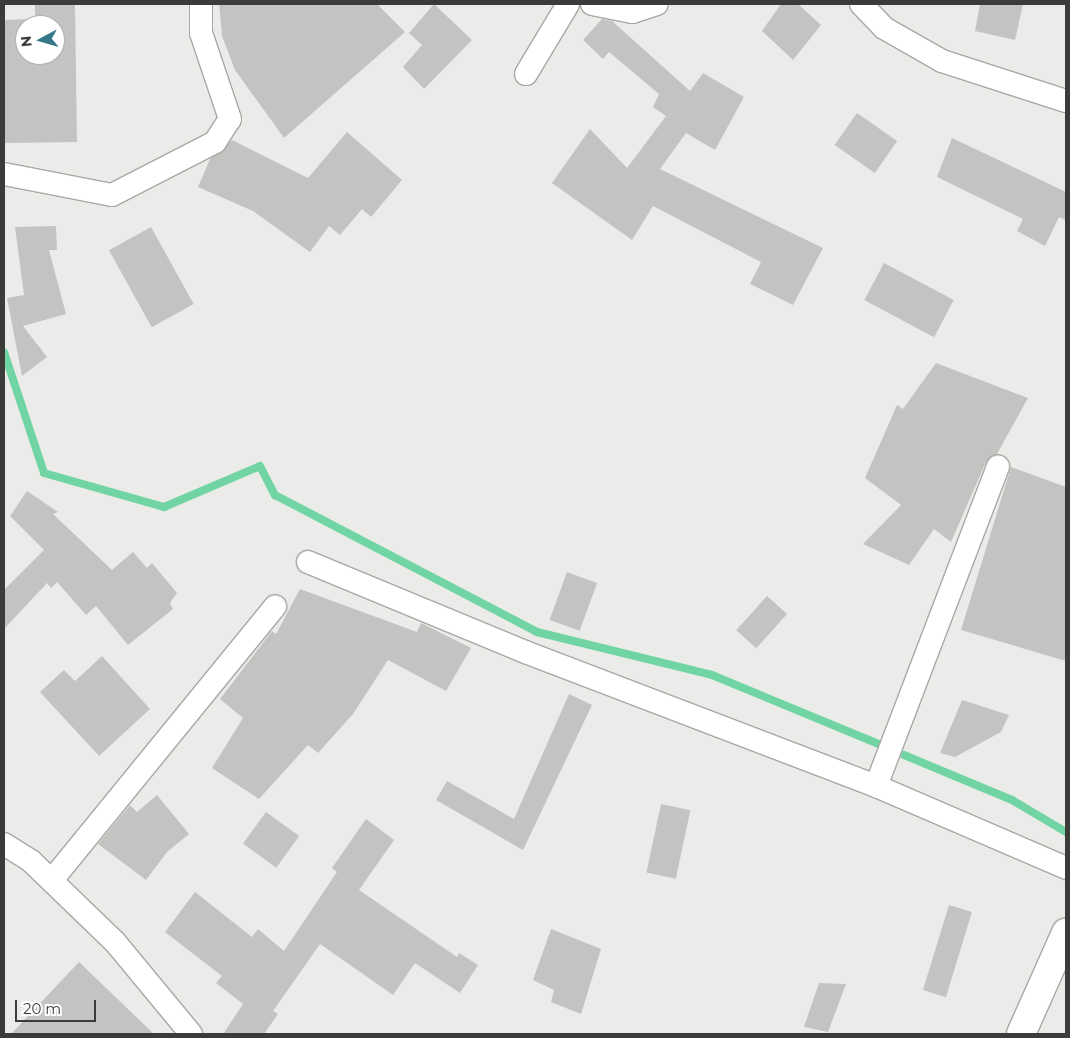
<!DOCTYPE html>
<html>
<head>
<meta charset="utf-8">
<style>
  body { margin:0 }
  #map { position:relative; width:1070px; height:1038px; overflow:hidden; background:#ebece9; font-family:Montserrat,sans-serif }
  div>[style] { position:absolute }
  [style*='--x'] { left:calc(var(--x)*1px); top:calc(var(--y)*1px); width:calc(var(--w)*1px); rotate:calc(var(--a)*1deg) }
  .stream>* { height:8px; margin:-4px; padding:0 4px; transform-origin:4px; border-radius:4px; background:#70d4a3 }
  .building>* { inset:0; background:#c2c4c2; transform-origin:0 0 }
  .roads { filter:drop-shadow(1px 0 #a7a8a4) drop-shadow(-1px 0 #a7a8a4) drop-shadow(0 1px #a7a8a4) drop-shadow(0 -1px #a7a8a4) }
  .street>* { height:22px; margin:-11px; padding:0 11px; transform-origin:11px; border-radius:11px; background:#fff }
  .secondary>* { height:28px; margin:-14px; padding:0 14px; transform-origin:14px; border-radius:14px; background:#fff }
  span { translate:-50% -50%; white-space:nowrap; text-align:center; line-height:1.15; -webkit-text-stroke:4px #fff; paint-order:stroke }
  .frame { position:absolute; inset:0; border:5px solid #3b3b3a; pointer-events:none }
  .north { position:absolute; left:15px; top:15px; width:50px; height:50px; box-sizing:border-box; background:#fff; border:1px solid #b1b1b0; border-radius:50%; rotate:264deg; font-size:14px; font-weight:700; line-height:20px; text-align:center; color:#3b3b3a }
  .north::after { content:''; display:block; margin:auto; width:18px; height:22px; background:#36778a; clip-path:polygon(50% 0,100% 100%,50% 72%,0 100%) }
  .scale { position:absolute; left:15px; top:1000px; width:81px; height:22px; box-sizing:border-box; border:2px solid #3b3b3a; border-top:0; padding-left:6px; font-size:15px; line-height:18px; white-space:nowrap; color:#3b3b3a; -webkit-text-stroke:4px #fff; paint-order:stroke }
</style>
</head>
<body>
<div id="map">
  <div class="stream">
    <div style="--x:4;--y:352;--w:127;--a:71.7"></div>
    <div style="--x:44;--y:473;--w:125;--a:15.8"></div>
    <div style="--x:164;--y:507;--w:104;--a:-23.1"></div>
    <div style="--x:260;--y:466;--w:33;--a:63"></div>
    <div style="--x:275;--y:495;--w:296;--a:27.6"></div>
    <div style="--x:537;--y:632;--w:180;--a:13.8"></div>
    <div style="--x:712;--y:675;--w:183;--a:22.5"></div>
    <div style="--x:904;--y:755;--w:117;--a:22.6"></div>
    <div style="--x:1012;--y:800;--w:63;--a:30.7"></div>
  </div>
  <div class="building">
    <div style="clip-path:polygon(evenodd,35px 4px,75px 4px,77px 142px,4px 143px,4px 20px,35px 19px,35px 4px,25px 25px,55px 25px,55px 55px,25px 55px,25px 25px)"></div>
    <div style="clip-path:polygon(219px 4px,377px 4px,405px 32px,284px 138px,235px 70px,222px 36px)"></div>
    <div style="clip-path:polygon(434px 4px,472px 40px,424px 89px,403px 67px,422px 45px,409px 33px)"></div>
    <div style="clip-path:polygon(781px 4px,798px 4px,821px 25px,793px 60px,762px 31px)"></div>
    <div style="clip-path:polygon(980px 4px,1023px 4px,1015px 40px,975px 31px)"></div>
    <div style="clip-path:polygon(602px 19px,612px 21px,690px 91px,703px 73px,744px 97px,715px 150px,686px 133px,660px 169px,823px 248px,793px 305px,750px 284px,761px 262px,653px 206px,632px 240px,552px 183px,590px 129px,627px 168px,666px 116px,653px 107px,659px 94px,609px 52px,603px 59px,583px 40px)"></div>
    <div style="left:857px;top:113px;width:49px;height:39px;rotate:35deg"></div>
    <div style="clip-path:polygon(347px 132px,402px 180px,371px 217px,362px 209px,340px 235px,329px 226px,310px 252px,253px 211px,198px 187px,210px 159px,232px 140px,308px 178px)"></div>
    <div style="clip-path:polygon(952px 138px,1066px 192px,1066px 220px,1059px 217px,1045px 246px,1017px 231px,1023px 219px,937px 177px)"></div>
    <div style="clip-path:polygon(56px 226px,57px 250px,49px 250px,66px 314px,23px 326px,47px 357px,22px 376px,7px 298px,24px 295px,15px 227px)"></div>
    <div style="left:151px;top:227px;width:88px;height:48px;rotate:61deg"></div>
    <div style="left:884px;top:263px;width:79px;height:42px;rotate:28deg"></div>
    <div style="clip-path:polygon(936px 363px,1028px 398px,997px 454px,986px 462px,951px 542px,934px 529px,909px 565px,863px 544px,901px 505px,865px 478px,897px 405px,903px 409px)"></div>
    <div style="clip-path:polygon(1011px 467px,1066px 487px,1066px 661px,961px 630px)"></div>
    <div style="clip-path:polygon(27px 491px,58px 512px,53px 514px,112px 570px,133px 552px,147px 568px,152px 563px,177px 593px,170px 603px,173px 609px,128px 645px,96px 606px,86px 615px,57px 582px,51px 588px,47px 583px,4px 629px,4px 590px,44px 550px,10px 516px)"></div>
    <div style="left:567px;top:572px;width:32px;height:51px;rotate:20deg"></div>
    <div style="clip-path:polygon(300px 589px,417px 632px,421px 623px,471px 648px,446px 691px,388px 660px,353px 714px,318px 753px,308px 745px,259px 799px,212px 768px,243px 718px,220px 699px,272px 631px,276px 634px)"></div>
    <div style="left:767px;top:596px;width:27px;height:46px;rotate:42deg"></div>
    <div style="clip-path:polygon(102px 656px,150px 709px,99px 756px,40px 692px,64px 670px,75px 681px)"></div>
    <div style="clip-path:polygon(569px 694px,592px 705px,523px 850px,436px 800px,447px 781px,514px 819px)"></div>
    <div style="clip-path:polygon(962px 700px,1009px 715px,1001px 732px,955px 757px,940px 753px)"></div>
    <div style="clip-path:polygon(157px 795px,189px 834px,167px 852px,146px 880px,98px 844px,130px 805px,137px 812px)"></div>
    <div style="left:661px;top:804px;width:30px;height:70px;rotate:12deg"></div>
    <div style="left:266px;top:812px;width:41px;height:39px;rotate:36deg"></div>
    <div style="clip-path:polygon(366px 819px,394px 840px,359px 890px,457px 957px,459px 953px,478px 965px,460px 993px,415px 963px,393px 995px,320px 944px,273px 1011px,278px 1014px,264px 1034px,223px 1034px,243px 1004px,216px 983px,222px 976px,165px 932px,195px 892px,252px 937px,258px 929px,284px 951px,337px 872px,332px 868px)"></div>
    <div style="left:949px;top:905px;width:24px;height:89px;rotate:17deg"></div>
    <div style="clip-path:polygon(551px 929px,601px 949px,581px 1014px,551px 1002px,554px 990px,533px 980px)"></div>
    <div style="clip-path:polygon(79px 962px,154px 1034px,11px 1034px)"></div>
    <div style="clip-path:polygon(819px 983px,846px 984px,828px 1032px,804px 1027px)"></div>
  </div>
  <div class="roads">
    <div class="street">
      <div style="--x:592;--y:4;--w:41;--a:11.3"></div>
      <div style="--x:632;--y:12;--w:26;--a:-18"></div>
      <div style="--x:861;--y:4;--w:33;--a:46"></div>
      <div style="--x:884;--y:28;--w:67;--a:29.6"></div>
      <div style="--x:942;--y:61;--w:130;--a:17.9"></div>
      <div style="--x:526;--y:74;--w:82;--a:-59"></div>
      <div style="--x:4;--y:174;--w:110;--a:11"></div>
      <div style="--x:112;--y:195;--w:116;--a:-27.2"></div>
      <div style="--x:215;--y:142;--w:27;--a:-57"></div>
      <div style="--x:230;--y:119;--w:91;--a:-108.6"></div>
      <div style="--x:201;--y:33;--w:29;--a:-90"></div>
      <div style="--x:308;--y:562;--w:235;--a:22.5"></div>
      <div style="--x:525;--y:652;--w:376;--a:20.9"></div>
      <div style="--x:876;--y:786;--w:207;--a:23.3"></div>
      <div style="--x:876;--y:786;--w:342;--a:-69.1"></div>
      <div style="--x:4;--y:844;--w:32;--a:32"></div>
      <div style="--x:31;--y:861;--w:117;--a:44"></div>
      <div style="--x:115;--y:942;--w:119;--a:50.4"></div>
      <div style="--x:52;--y:880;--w:353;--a:-50.8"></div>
    </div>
    <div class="secondary">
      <div style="--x:1021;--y:1034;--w:111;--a:-66"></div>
    </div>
  </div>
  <div class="frame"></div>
  <div class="north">N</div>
  <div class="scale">20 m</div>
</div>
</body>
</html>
